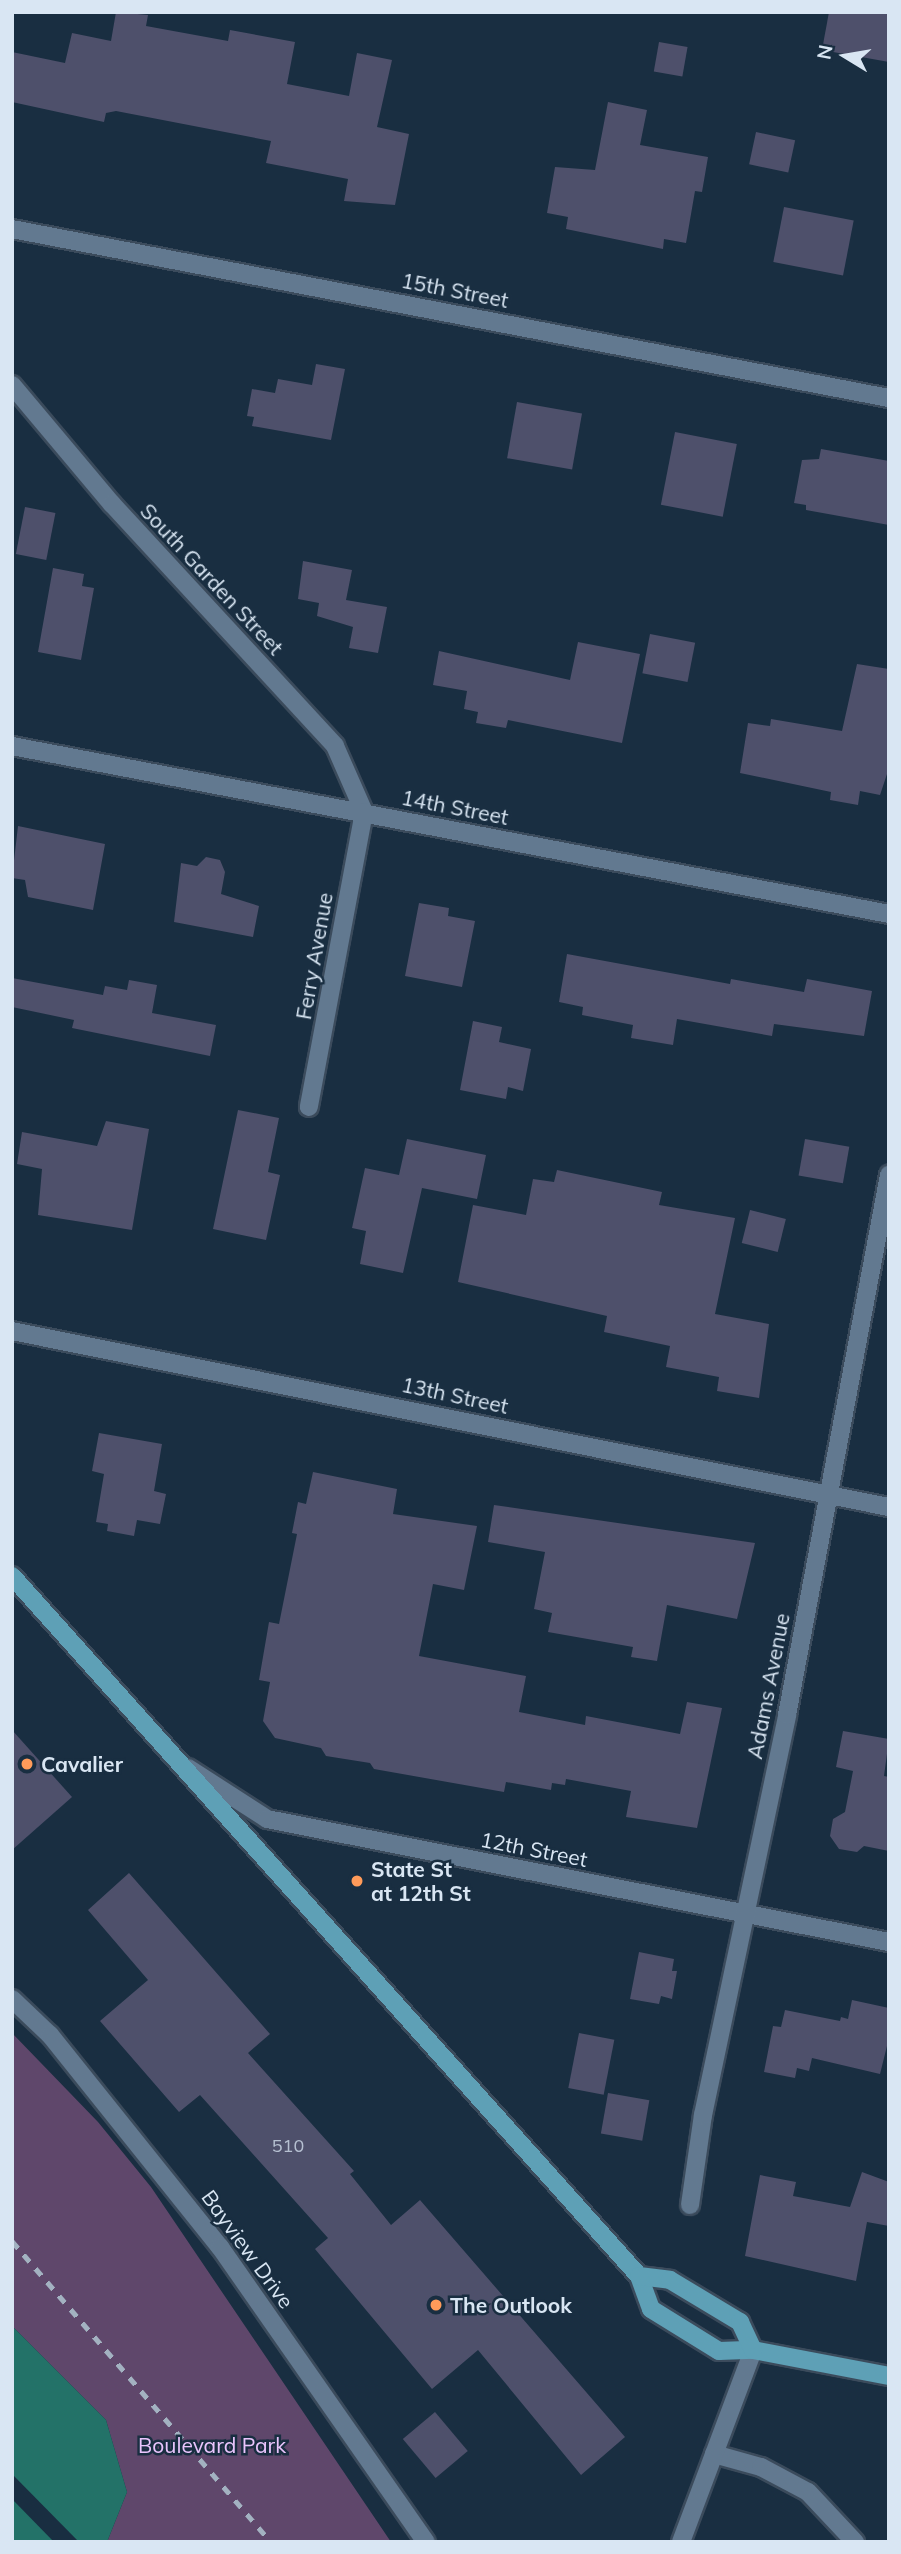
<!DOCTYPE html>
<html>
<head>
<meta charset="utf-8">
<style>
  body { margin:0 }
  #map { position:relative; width:901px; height:2554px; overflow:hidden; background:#192e41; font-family:Mulish,sans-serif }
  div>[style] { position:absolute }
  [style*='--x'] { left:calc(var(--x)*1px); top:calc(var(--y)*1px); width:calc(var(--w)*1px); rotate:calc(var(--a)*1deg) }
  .green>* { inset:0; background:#5f476b }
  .water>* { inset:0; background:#237268 }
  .pier>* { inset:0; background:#192e41 }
  .building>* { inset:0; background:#4e506b; transform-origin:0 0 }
  .roads { filter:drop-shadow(2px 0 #3b4b5c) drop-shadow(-2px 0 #3b4b5c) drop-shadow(0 2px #3b4b5c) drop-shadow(0 -2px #3b4b5c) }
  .minor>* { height:18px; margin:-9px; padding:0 9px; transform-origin:9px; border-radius:9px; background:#627990 }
  .major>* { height:18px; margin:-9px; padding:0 9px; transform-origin:9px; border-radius:9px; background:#5ea0b6 }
  .rail>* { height:5px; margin-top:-2.5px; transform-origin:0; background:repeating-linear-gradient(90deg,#a3b2c1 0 9px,transparent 0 18px) }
  .dots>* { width:19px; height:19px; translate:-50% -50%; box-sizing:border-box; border:4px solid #192e41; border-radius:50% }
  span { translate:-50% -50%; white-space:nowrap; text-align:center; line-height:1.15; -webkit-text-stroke:5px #192e41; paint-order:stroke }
  .number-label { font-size:18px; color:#b6c0d1 }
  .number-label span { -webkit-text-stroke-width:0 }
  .street-label { font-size:21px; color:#d9e6f3 }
  .poi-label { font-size:21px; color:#d9e6f3; font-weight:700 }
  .left { translate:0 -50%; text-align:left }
  .park-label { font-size:21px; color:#eac5fd }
  .frame { position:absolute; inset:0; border:14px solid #d9e6f3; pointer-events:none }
  .north { position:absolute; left:810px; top:21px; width:70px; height:70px; -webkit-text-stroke:5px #192e41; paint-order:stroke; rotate:281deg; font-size:19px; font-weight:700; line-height:28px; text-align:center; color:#d9e6f3 }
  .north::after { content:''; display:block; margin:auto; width:24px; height:32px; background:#d9e6f3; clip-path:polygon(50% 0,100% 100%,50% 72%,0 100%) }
</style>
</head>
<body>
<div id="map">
  <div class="green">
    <div style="clip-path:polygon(12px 2033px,98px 2122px,151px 2187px,391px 2542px,107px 2542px,127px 2492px,106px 2420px,12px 2326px)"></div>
  </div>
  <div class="water">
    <div style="clip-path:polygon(12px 2326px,106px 2420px,127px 2492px,107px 2542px,12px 2542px)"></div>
  </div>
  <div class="pier">
    <div style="clip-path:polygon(12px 2474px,79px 2542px,54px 2542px,12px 2499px)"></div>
  </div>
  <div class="building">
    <div style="clip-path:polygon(116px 12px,148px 15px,146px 26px,228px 41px,230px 30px,295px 42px,287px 84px,349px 96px,357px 53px,392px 60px,377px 127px,409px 134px,395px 205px,344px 201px,348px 179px,266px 163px,271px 141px,116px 111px,106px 113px,104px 122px,12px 102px,12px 52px,65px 63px,72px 33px,111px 41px)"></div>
    <div style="clip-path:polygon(829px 12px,889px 12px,889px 62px,822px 50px)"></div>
    <div style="left:659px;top:42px;width:29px;height:30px;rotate:10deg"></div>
    <div style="clip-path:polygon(608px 102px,647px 110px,640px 145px,708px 157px,702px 192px,695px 191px,686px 243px,664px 239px,663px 249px,566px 229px,568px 217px,547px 213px,555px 167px,595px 170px)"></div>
    <div style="left:756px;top:132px;width:40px;height:33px;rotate:12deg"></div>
    <div style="left:784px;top:207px;width:71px;height:56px;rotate:11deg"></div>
    <div style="clip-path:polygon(316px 364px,345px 369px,331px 440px,252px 426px,254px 417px,247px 416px,252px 389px,275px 393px,278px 379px,312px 385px)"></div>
    <div style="left:517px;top:402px;width:66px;height:57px;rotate:10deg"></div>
    <div style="left:675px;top:432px;width:63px;height:74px;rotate:11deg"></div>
    <div style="clip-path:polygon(821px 449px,889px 461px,889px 525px,806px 510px,806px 505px,794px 503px,802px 460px,819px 459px)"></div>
    <div style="left:25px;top:507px;width:31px;height:48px;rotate:11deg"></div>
    <div style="clip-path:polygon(303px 561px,352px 570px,346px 600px,387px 607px,378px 653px,349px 648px,353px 627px,317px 616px,319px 603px,298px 599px)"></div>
    <div style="clip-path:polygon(53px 568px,84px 574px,82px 586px,94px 588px,81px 660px,38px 652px)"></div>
    <div style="left:650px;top:634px;width:46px;height:40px;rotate:11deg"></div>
    <div style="clip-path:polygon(578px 642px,640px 654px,622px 743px,508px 720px,506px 728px,476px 723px,478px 712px,464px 709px,467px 691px,433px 685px,439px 651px,570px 680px)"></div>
    <div style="clip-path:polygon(857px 664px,889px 669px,889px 768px,880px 795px,860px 791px,858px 805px,830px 800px,831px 792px,740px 773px,748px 723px,770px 726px,771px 719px,842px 731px)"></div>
    <div style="clip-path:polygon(18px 826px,105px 844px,93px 910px,28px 897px,25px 880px,12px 878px)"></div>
    <div style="clip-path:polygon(206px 857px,220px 860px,225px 872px,221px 894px,259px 906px,253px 937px,174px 922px,181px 863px,197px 866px)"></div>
    <div style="clip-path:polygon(419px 903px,449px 908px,448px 916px,475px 921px,462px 987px,405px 976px)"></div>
    <div style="clip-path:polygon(567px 954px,730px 984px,731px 979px,804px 992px,807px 979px,872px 991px,864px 1036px,774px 1024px,772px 1036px,677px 1019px,673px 1045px,631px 1038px,633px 1025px,582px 1015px,583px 1007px,559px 1002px)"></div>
    <div style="clip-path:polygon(12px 978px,103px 995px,105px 986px,127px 990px,129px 980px,157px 985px,152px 1013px,216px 1025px,210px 1056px,72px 1028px,74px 1020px,12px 1007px)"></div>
    <div style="clip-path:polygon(473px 1021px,502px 1027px,499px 1042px,531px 1049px,523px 1091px,508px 1087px,506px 1099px,460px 1090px)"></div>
    <div style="clip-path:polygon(238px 1110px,279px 1118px,268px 1172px,280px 1175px,266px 1240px,213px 1229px)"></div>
    <div style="clip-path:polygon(106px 1121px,149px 1129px,132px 1230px,38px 1215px,42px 1169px,17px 1164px,22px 1132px,97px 1146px)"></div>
    <div style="clip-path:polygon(407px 1139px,486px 1155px,477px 1199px,422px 1188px,403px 1273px,360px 1264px,366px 1231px,352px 1228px,365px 1168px,399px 1175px)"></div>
    <div style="left:805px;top:1139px;width:45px;height:37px;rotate:10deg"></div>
    <div style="clip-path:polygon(557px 1170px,662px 1192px,659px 1205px,735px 1218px,715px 1314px,769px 1324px,759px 1398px,717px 1391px,719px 1377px,666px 1367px,670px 1346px,604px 1332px,607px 1316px,458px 1282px,473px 1205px,526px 1215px,533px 1179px,554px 1182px)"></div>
    <div style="left:750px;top:1210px;width:37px;height:34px;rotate:14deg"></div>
    <div style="clip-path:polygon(99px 1433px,162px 1444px,154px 1491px,166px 1494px,160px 1524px,137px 1520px,134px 1536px,107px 1531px,108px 1524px,96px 1522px,104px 1474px,92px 1471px)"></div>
    <div style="clip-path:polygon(313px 1472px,397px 1489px,393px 1514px,477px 1526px,464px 1590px,433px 1584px,419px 1656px,526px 1676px,519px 1712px,585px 1725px,586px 1716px,680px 1734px,687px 1702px,722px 1708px,697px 1828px,626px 1817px,631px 1791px,566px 1779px,565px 1785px,552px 1783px,551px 1790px,506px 1782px,504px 1792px,374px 1769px,370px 1763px,326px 1756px,321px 1748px,275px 1738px,263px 1721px,270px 1682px,259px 1680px,269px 1622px,279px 1624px,297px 1534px,292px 1533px,298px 1502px,306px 1504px)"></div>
    <div style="clip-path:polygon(494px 1505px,755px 1543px,737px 1619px,667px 1605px,657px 1661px,631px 1657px,633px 1647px,548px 1632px,552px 1613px,534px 1609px,545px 1552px,488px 1542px)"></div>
    <div style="clip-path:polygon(12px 1730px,72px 1797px,12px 1850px)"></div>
    <div style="clip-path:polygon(843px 1731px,889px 1739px,884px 1776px,889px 1777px,889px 1851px,864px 1846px,857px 1852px,839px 1849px,830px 1836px,833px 1819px,845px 1812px,853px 1771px,836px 1767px)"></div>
    <div style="clip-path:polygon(129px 1873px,270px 2034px,248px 2053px,354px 2171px,350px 2174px,391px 2225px,420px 2200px,625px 2437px,581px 2475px,478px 2350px,432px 2389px,315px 2249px,328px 2238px,200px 2095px,179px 2112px,100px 2021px,148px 1980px,88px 1910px)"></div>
    <div style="clip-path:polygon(639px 1952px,674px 1959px,672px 1971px,677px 1971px,672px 1999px,661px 1996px,659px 2004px,630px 1999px)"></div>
    <div style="clip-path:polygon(852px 2000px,889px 2008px,889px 2038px,880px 2074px,812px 2058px,809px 2071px,797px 2068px,795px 2078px,764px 2072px,773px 2026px,781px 2027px,785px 2010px,840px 2021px,841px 2017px,848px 2019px)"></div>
    <div style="left:579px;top:2033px;width:36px;height:56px;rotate:11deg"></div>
    <div style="left:608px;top:2093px;width:42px;height:41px;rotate:10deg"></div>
    <div style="clip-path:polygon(862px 2172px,889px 2182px,889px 2226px,867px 2222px,856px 2281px,745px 2256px,760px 2175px,796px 2182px,793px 2196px,850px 2207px)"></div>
    <div style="left:435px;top:2412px;width:51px;height:42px;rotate:50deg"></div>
  </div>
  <div class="roads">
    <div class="minor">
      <div style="--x:12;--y:229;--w:893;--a:10.91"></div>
      <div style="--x:12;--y:385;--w:155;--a:50"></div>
      <div style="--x:112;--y:504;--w:329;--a:47.3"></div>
      <div style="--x:335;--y:746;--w:72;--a:66.3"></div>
      <div style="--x:364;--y:812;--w:300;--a:100.6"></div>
      <div style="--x:12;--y:746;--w:893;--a:10.84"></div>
      <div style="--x:12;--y:1331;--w:894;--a:11.35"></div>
      <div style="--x:188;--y:1768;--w:94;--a:32.8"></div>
      <div style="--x:267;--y:1819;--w:634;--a:11.19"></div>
      <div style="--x:12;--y:1999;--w:52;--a:43.5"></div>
      <div style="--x:50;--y:2035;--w:272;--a:51.3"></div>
      <div style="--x:220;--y:2247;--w:360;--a:55.1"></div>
      <div style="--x:690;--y:2205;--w:91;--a:-81.8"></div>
      <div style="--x:703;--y:2115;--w:409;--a:-78.1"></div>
      <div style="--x:787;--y:1715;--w:550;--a:-79.3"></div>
      <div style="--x:714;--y:2454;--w:49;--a:15.5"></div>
      <div style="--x:761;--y:2467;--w:53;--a:28"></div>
      <div style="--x:808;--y:2492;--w:69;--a:46.8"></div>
      <div style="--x:681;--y:2542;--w:205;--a:-69.4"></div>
    </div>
    <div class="major">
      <div style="--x:12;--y:1576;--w:940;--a:48.15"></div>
      <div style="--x:639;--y:2276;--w:35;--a:70"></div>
      <div style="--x:651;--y:2309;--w:80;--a:31.7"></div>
      <div style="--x:719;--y:2351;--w:34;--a:-2"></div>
      <div style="--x:753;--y:2350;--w:138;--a:10.8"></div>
      <div style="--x:639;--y:2276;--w:31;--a:7"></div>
      <div style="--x:670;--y:2280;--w:82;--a:31"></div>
      <div style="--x:740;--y:2322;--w:31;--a:65"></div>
    </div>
  </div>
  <div class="rail">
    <div style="--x:12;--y:2241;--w:397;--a:49.3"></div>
  </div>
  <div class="dots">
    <div style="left:27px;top:1764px;background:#ff9b5a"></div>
    <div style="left:357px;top:1881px;background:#ff9b5a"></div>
    <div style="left:436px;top:2305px;background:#ff9b5a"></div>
  </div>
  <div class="number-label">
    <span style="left:288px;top:2146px">510</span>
  </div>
  <div class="street-label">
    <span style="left:455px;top:290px;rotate:11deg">15th Street</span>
    <span style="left:212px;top:579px;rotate:47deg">South Garden Street</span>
    <span style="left:455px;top:807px;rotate:11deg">14th Street</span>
    <span style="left:314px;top:956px;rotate:-80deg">Ferry Avenue</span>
    <span style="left:455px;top:1395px;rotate:12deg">13th Street</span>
    <span style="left:768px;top:1686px;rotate:-79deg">Adams Avenue</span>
    <span style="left:534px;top:1849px;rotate:11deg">12th Street</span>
    <span style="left:248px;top:2249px;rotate:54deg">Bayview Drive</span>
  </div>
  <div class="poi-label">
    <span class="left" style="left:41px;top:1764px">Cavalier</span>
    <span class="left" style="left:371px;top:1881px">State St<br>at 12th St</span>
    <span class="left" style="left:450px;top:2305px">The Outlook</span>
  </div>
  <div class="park-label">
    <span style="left:212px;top:2445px">Boulevard Park</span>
  </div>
  <div class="frame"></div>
  <div class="north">N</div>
</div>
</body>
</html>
